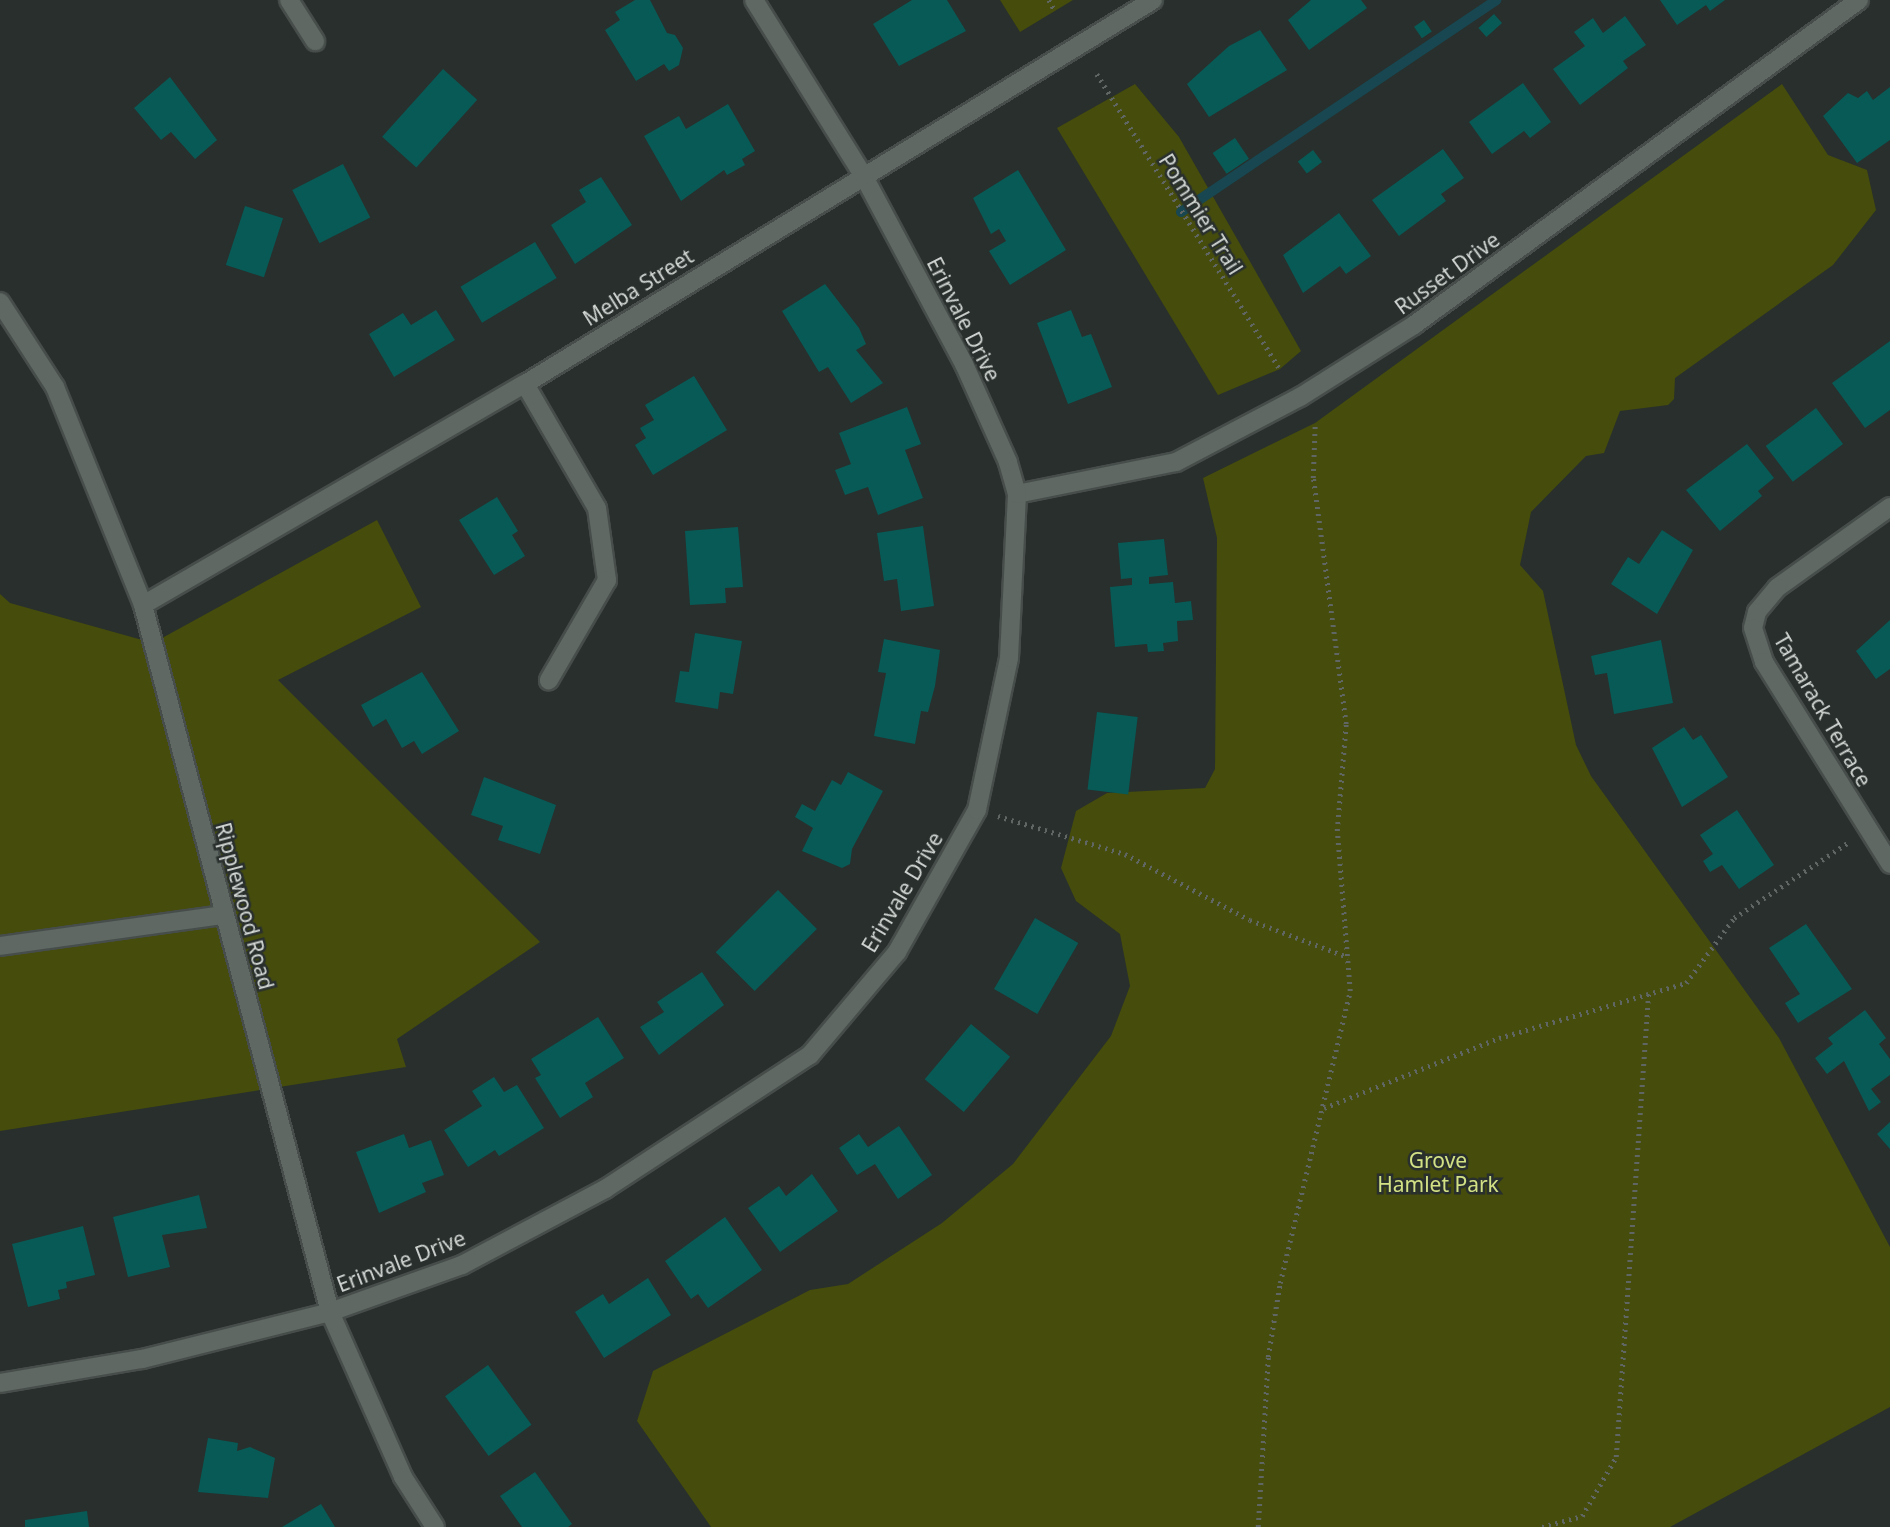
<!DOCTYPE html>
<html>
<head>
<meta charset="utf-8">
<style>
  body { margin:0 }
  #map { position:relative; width:1890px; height:1527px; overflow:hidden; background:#282f2c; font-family:"Noto Sans",sans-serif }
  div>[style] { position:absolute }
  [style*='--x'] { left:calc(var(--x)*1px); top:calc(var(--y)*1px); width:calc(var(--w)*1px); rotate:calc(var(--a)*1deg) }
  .green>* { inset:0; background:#454c0c }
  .stream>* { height:10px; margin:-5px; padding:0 5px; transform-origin:5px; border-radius:5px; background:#184751 }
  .building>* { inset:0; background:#085a56; transform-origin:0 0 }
  .path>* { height:4.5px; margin-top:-2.25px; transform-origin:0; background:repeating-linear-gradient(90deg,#606663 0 2px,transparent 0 7px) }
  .roads { filter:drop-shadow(2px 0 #464d4a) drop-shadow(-2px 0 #464d4a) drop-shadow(0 2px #464d4a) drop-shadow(0 -2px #464d4a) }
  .minor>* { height:18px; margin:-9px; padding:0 9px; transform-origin:9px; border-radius:9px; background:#5f6863 }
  span { translate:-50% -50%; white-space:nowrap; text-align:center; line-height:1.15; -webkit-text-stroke:5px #282f2c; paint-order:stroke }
  .street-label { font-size:21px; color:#d2d7d4 }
  .park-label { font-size:21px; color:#d3e185 }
</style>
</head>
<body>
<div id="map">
  <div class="green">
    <div style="clip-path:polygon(1000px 0,1073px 0,1020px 32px)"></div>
    <div style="clip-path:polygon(1135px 84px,1179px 137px,1301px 351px,1280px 369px,1218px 395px,1057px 128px)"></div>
    <div style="clip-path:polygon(1782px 84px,1828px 155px,1867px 170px,1876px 210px,1833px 265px,1675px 378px,1674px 399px,1668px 405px,1620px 411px,1604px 453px,1586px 456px,1531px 512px,1520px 565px,1543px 591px,1576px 745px,1591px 776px,1779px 1038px,1890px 1247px,1890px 1407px,1670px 1527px,711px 1527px,637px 1421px,653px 1371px,810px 1290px,848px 1284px,942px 1223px,1013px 1164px,1111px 1036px,1130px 986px,1120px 934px,1076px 901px,1061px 868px,1076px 811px,1107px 793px,1205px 788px,1215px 769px,1217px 538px,1203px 478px,1315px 423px)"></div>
    <div style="clip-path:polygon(377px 520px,421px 607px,278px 680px,540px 942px,397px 1039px,406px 1067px,0 1131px,0 594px,10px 603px,153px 643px)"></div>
  </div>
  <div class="stream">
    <div style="--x:1181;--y:212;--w:380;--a:-33.9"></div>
  </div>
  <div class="building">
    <div style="clip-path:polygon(635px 0,650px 0,667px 33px,675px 35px,683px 48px,679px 65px,669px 71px,664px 64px,636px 81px,605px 30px,620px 20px,615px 12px)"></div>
    <div style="clip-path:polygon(912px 0,947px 0,966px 31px,899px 66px,873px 24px)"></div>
    <div style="clip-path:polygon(1311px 0,1361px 0,1367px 8px,1309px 50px,1288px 20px)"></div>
    <div style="clip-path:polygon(1660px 0,1725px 0,1710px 11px,1706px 5px,1677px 25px)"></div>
    <div style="left:1494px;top:14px;width:12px;height:21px;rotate:48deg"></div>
    <div style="clip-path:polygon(1625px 16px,1646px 45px,1623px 61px,1628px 68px,1580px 105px,1553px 69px,1585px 46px,1574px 32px,1593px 18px,1603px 33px)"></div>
    <div style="left:1424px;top:20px;width:14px;height:12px;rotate:56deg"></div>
    <div style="clip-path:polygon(1260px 30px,1287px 70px,1209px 117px,1187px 84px,1229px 46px)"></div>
    <div style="left:443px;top:69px;width:46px;height:91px;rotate:42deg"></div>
    <div style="clip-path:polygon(170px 77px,217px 140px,195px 159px,171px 132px,161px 140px,134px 108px)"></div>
    <div style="clip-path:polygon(1523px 83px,1551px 122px,1530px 138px,1524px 131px,1492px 154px,1469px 122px)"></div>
    <div style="clip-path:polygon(1890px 87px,1890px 140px,1857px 163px,1823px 116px,1848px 93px,1858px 98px,1867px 91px,1873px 100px)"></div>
    <div style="clip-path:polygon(728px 104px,755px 151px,742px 159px,745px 165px,727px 175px,724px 170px,681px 201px,644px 136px,679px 116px,686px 129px)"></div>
    <div style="left:1235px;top:138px;width:25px;height:27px;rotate:56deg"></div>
    <div style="clip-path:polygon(1443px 149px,1464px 178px,1441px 194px,1446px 201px,1399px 236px,1372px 200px)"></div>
    <div style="left:1313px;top:150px;width:15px;height:19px;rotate:53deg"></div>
    <div style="left:343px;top:164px;width:60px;height:57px;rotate:63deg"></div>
    <div style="clip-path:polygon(1018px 170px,1066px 250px,1010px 285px,989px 251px,1006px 241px,999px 229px,991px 234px,973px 198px)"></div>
    <div style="clip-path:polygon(601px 177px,632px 225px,575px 264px,551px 225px,586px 202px,579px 190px)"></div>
    <div style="left:245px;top:206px;width:40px;height:62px;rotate:18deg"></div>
    <div style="clip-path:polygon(1339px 213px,1371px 256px,1346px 274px,1340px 266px,1303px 293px,1283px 255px)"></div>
    <div style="left:535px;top:242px;width:42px;height:87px;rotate:59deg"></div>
    <div style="clip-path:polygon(825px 284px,859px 328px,866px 344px,856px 350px,883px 383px,851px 403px,828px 367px,819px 372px,782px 311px)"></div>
    <div style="clip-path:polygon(436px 310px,455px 340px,394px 377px,369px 334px,403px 313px,411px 325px)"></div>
    <div style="clip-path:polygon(1071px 310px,1082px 337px,1091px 334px,1112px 387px,1068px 404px,1037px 323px)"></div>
    <div style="clip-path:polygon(1890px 341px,1890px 410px,1865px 428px,1832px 383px)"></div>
    <div style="clip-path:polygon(694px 376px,727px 430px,653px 475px,635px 445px,646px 438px,640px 428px,654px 420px,645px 405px)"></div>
    <div style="clip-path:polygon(907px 407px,921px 444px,905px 450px,923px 498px,878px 515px,868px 487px,845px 495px,835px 470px,851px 464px,839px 433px)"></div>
    <div style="left:1816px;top:408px;width:45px;height:63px;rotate:53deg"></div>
    <div style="clip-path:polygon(1747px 444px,1774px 478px,1758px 491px,1762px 496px,1720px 531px,1686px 490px)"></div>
    <div style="clip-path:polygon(497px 497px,518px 531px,512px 535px,525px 556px,494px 575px,459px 520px)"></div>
    <div style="clip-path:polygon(923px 526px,934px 606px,901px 611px,897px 579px,884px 581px,877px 533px)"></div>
    <div style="clip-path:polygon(738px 527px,743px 587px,725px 588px,726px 603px,690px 605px,685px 531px)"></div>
    <div style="clip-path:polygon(1662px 530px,1693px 550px,1657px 614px,1611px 584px,1628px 557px,1639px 564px)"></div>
    <div style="clip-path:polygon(1164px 539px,1168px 575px,1149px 577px,1149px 584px,1173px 582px,1175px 603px,1191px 601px,1193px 620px,1177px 621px,1178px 641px,1163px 643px,1164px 651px,1148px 652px,1147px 644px,1115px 647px,1110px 587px,1132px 585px,1132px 578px,1121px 579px,1118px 543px)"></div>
    <div style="clip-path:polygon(1890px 620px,1890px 669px,1876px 679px,1856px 651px)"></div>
    <div style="clip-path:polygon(695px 633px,742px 641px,733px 694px,720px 692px,718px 709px,675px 702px,680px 671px,689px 672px)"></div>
    <div style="clip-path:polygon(884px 639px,940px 650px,935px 686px,928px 712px,921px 711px,915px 744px,874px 736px,886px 673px,878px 672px)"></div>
    <div style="clip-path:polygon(1661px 640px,1673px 703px,1614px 714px,1607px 673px,1595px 675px,1591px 656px)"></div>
    <div style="clip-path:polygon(422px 672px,459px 731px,422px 754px,414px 741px,402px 748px,386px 719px,373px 727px,361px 705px)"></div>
    <div style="left:1097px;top:712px;width:41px;height:78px;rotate:7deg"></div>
    <div style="clip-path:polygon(1684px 727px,1693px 740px,1701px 735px,1728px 777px,1682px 807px,1652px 748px)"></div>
    <div style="clip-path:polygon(848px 772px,883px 791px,852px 849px,850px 864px,842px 868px,802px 851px,813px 828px,795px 817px,802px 804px,815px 811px,832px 780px,841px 785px)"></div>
    <div style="clip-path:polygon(484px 777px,556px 805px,540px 854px,498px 840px,503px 826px,471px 815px)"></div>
    <div style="clip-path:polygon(1737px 810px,1774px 865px,1739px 889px,1722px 865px,1710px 872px,1703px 861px,1713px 854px,1700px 835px)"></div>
    <div style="left:778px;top:890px;width:55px;height:88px;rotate:45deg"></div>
    <div style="left:1035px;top:918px;width:50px;height:82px;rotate:30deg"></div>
    <div style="clip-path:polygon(1806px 924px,1852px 989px,1798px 1023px,1785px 1003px,1800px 994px,1769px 948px)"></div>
    <div style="clip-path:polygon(702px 972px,724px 1005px,659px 1055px,640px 1027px,664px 1012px,657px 1002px)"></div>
    <div style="clip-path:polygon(1865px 1010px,1886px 1038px,1879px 1044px,1890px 1059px,1890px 1075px,1871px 1089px,1881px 1102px,1869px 1111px,1844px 1061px,1827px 1074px,1815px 1058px,1833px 1044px,1828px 1038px)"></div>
    <div style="clip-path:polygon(598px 1017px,624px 1058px,585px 1083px,593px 1097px,560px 1118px,535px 1078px,541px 1075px,531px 1059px)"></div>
    <div style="left:971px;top:1024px;width:51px;height:72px;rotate:40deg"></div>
    <div style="clip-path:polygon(494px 1077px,504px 1092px,517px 1085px,544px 1128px,499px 1156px,495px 1150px,468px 1167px,444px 1130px,482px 1106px,472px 1091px)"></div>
    <div style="clip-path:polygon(1890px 1122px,1890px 1149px,1877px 1134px)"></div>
    <div style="clip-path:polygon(899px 1126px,932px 1175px,898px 1199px,875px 1164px,857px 1175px,839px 1148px,859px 1134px,868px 1147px)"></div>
    <div style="clip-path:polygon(404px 1134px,409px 1148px,431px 1140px,444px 1175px,422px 1183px,426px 1192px,379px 1213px,356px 1152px)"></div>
    <div style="clip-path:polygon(812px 1174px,838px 1211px,780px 1252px,748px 1208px,779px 1186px,786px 1196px)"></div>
    <div style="clip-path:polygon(199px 1195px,207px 1228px,162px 1235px,170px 1267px,128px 1277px,113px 1217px)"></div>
    <div style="clip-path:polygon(725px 1217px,762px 1270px,708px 1308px,698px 1294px,691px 1299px,665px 1261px)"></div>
    <div style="clip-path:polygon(83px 1226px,95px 1275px,66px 1282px,67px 1288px,58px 1290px,60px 1299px,28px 1307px,12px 1244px)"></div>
    <div style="clip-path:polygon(648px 1278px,671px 1315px,604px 1358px,575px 1312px,603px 1294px,609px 1304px)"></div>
    <div style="left:488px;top:1365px;width:74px;height:53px;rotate:54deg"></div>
    <div style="clip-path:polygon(208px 1438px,238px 1443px,237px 1451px,250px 1447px,275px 1458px,268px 1498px,198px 1492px)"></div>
    <div style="clip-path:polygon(535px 1472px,572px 1524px,568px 1527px,522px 1527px,500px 1496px)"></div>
    <div style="clip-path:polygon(321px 1504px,335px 1527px,282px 1527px)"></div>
    <div style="clip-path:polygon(87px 1511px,89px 1527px,25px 1527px,25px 1520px)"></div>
  </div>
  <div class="path">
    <div style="--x:1049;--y:0;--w:10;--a:61"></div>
    <div style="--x:1097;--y:74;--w:347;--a:58.2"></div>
    <div style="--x:998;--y:816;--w:133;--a:16.7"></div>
    <div style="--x:1125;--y:854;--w:141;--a:27.8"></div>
    <div style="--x:1250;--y:920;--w:105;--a:20.7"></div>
    <div style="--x:1324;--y:1108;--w:188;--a:-21.8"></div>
    <div style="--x:1499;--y:1038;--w:195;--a:-16.4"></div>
    <div style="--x:1686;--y:983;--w:81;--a:-53.6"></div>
    <div style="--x:1734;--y:918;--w:138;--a:-33.5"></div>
    <div style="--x:1258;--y:1527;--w:170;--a:-86.6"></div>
    <div style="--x:1268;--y:1357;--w:75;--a:-80.8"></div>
    <div style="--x:1280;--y:1283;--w:300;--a:-76.5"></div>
    <div style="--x:1350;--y:991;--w:161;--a:-94.6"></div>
    <div style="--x:1337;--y:831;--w:107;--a:-85.2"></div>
    <div style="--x:1346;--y:724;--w:248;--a:-97.6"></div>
    <div style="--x:1313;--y:478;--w:55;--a:-87.9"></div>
    <div style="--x:1542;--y:1527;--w:41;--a:-15.4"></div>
    <div style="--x:1582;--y:1516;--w:68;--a:-60"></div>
    <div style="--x:1616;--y:1457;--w:464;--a:-86"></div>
  </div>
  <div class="roads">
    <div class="minor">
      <div style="--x:289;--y:0;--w:49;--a:57.6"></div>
      <div style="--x:0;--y:302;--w:101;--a:57.1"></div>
      <div style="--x:55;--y:387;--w:235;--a:68"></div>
      <div style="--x:143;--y:605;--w:731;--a:75.18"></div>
      <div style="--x:330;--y:1312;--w:180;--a:66.1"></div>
      <div style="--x:403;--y:1477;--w:59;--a:57.4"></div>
      <div style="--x:525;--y:384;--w:143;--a:59.9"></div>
      <div style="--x:597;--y:508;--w:73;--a:82.1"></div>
      <div style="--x:607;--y:580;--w:116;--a:120.1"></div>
      <div style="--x:1017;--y:494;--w:162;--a:-11.4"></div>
      <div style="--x:1176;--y:462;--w:140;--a:-27.7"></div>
      <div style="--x:1300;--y:397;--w:135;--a:-32.3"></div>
      <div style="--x:1414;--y:325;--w:551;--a:-36.14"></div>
      <div style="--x:1890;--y:507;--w:139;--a:144.4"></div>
      <div style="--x:1777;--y:588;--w:31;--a:130"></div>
      <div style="--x:1757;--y:612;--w:16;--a:104"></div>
      <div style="--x:1753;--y:628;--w:36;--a:72"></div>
      <div style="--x:1764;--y:662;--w:238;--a:58"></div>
      <div style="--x:143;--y:605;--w:441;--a:-30.1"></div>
      <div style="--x:525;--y:384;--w:736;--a:-31.44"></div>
      <div style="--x:0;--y:946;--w:226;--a:-7.9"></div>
      <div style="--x:0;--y:1383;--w:144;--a:-9.6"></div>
      <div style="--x:142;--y:1359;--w:194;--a:-14"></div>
      <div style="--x:330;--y:1312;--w:140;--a:-19.6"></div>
      <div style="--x:462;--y:1265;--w:162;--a:-28"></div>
      <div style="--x:605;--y:1189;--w:245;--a:-33.2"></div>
      <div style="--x:810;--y:1055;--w:135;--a:-49.8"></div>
      <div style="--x:897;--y:952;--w:163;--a:-60.6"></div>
      <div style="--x:977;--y:810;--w:155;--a:-78.1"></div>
      <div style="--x:1009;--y:658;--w:164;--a:-87.2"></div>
      <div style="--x:1017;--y:494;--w:33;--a:-106"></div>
      <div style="--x:1008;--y:462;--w:107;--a:-114.2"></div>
      <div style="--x:964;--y:364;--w:214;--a:-118.1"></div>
      <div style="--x:863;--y:175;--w:206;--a:-121.9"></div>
    </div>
  </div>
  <div class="street-label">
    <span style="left:1201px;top:214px;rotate:58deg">Pommier Trail</span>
    <span style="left:1447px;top:273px;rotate:-36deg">Russet Drive</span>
    <span style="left:638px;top:287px;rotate:-32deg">Melba Street</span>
    <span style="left:964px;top:319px;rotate:63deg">Erinvale Drive</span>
    <span style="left:1823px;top:710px;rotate:60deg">Tamarack Terrace</span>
    <span style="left:902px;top:892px;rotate:-59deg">Erinvale Drive</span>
    <span style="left:245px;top:906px;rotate:75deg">Ripplewood Road</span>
    <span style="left:401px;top:1261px;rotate:-21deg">Erinvale Drive</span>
  </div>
  <div class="park-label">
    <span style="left:1438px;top:1172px">Grove<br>Hamlet Park</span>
  </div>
</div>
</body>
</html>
